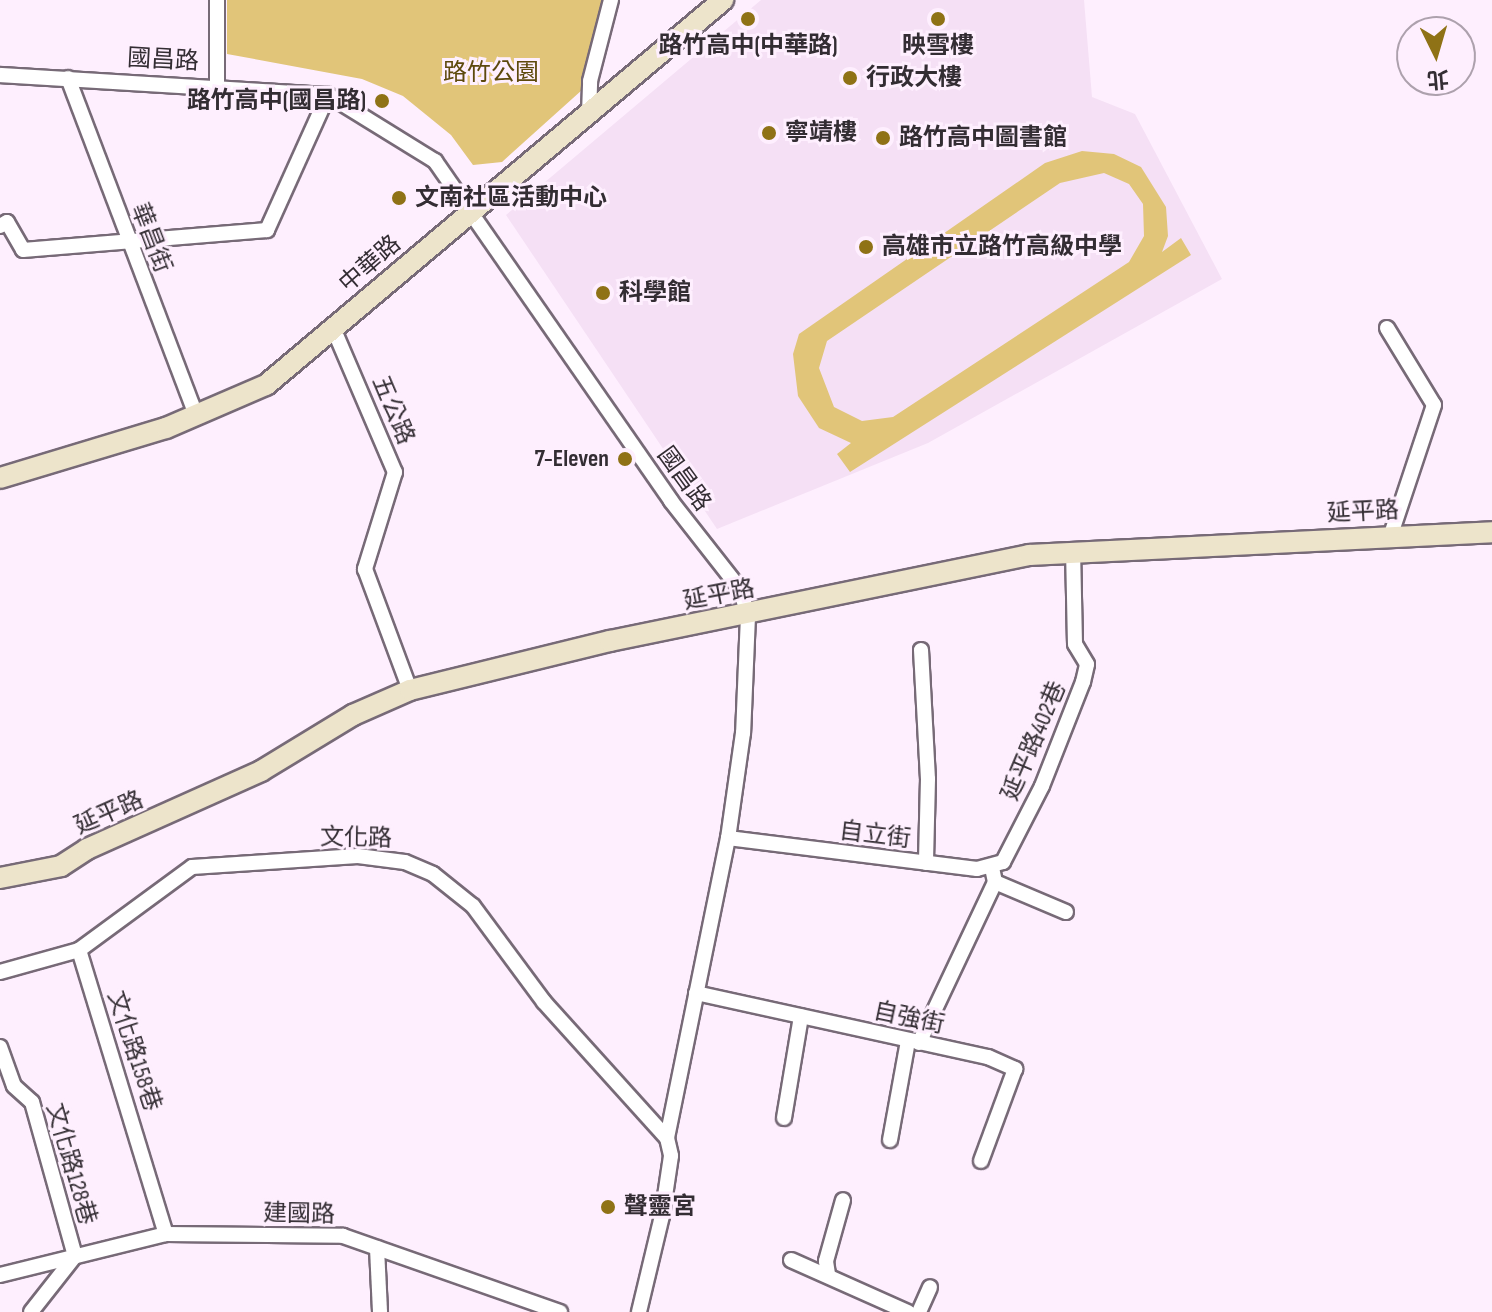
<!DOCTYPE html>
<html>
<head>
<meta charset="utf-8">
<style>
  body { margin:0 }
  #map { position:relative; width:1492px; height:1312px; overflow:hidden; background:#feeffe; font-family:"Sofia Sans Condensed","Noto Sans TC",sans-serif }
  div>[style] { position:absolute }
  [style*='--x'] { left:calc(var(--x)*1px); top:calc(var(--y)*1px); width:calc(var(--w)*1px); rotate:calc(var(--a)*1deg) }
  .built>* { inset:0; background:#f5e0f5 }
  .green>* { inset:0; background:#e1c579 }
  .roads { filter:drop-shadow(2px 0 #776a77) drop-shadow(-2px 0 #776a77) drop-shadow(0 2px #776a77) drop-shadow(0 -2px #776a77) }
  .street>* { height:14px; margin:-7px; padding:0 7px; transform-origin:7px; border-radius:7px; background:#fff }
  .secondary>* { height:20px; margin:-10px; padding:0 10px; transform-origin:10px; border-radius:10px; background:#ede4cb }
  .dots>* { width:22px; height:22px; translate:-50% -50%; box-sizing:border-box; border:4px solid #feeffe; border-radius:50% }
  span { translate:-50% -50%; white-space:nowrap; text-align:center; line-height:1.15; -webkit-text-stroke:6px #feeffe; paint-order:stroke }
  .poi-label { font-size:24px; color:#332d33; font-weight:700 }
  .left { translate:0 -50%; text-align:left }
  .right { translate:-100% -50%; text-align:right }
  .street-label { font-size:24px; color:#332d33 }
  .park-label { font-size:24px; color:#5d490c }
  .north { position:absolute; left:1396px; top:16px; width:80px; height:80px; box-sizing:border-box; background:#feeffe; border:2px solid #ada1ad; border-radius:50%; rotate:175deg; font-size:22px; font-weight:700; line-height:32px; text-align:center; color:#332d33 }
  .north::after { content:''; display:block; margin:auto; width:28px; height:36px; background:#8f7216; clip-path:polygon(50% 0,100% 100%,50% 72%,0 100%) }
</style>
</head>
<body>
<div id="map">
  <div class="built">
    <div style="clip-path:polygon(761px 0,1084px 0,1092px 97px,1135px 114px,1222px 279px,928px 443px,717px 529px,506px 215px)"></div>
  </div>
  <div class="green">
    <div style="clip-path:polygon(227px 0,607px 0,582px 90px,502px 162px,473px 165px,451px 135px,403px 96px,362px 79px,227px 54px)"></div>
    <div style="clip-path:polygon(evenodd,1082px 151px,1114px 154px,1141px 167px,1166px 207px,1168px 236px,1162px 252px,1181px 238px,1191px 255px,850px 472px,837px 454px,851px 443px,819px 428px,798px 396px,793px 354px,799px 334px,1045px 163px,1082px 151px,1104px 173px,1129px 184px,1143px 204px,1144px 236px,1129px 262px,893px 417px,862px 421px,834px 407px,819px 368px,827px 341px,1060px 183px,1104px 173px)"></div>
  </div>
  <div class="roads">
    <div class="street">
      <div style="--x:217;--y:0;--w:85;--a:90"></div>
      <div style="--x:0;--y:75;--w:329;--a:3.5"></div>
      <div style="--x:328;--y:95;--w:126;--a:31.7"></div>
      <div style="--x:435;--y:161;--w:414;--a:55.2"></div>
      <div style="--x:671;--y:501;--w:112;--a:51.9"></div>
      <div style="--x:740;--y:589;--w:28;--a:73"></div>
      <div style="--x:748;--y:616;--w:117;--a:92.4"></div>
      <div style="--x:743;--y:733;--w:106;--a:98.1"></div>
      <div style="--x:728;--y:838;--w:306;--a:101.5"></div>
      <div style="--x:667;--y:1138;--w:18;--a:77"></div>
      <div style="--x:671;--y:1156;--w:61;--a:98.5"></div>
      <div style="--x:662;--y:1216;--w:99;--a:103.5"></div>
      <div style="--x:68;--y:78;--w:358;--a:69.2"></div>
      <div style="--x:589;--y:114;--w:33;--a:-88"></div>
      <div style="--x:590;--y:81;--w:84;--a:-75.5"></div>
      <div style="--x:0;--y:226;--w:8;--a:-30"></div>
      <div style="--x:7;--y:222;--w:32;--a:60"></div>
      <div style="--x:23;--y:250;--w:245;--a:-4.7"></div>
      <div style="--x:267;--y:230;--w:148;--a:-65.7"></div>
      <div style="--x:1387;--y:328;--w:90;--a:58.6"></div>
      <div style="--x:1434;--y:405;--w:139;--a:108.4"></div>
      <div style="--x:334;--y:330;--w:155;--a:66.8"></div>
      <div style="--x:395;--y:472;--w:102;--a:107.2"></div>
      <div style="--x:365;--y:569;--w:129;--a:69.6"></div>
      <div style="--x:921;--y:650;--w:129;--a:86.9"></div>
      <div style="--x:928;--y:779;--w:84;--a:91.4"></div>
      <div style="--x:728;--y:838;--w:251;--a:7.1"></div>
      <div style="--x:977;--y:869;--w:27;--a:-15"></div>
      <div style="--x:1003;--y:862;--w:85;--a:-62.8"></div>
      <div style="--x:1042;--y:786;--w:112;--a:-68.5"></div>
      <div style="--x:1083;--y:682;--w:18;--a:-77"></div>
      <div style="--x:1087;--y:664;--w:23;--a:-121"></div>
      <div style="--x:1075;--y:644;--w:93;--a:-91.2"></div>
      <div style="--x:995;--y:882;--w:77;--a:22.9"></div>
      <div style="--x:79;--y:950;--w:297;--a:73"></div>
      <div style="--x:0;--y:972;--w:82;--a:-15.6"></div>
      <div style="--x:79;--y:950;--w:140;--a:-36.3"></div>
      <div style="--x:192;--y:867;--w:166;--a:-3.8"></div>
      <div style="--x:358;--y:856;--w:47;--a:7.3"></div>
      <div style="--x:405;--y:862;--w:30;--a:23"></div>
      <div style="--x:433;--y:874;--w:51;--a:38.7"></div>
      <div style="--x:473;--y:906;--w:119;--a:53.5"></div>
      <div style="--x:544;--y:1002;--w:183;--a:47.9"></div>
      <div style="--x:696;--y:993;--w:299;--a:12.4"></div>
      <div style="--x:988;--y:1057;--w:30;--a:24"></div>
      <div style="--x:1015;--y:1069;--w:98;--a:110.3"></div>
      <div style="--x:919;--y:1043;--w:178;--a:-64.7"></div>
      <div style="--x:995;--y:882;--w:14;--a:-102"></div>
      <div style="--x:0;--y:1047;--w:41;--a:70.3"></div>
      <div style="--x:14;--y:1086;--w:24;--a:42"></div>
      <div style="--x:32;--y:1102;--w:160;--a:74.4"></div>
      <div style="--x:75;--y:1256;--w:71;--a:128.2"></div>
      <div style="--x:784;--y:1118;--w:103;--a:-80.5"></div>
      <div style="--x:890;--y:1140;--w:101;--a:-79.7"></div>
      <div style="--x:377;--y:1248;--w:64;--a:87.3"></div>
      <div style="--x:791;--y:1260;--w:128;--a:24"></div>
      <div style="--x:828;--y:1274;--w:13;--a:-99"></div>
      <div style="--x:826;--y:1261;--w:63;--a:-74.4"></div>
      <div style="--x:0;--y:1275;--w:171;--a:-13.9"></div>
      <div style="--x:166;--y:1234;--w:177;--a:0.6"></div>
      <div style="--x:343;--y:1236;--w:230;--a:19.3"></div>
      <div style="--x:919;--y:1312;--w:27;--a:-66"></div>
    </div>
    <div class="secondary">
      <div style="--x:0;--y:478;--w:173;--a:-16.8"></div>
      <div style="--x:166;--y:428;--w:109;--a:-23.3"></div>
      <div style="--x:266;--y:385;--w:598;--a:-40.11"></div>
      <div style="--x:0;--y:878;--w:62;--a:-11.1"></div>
      <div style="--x:61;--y:866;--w:31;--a:-33"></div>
      <div style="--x:87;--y:849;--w:191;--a:-24.1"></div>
      <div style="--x:261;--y:771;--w:108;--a:-31.3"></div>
      <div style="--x:353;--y:715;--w:62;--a:-23.7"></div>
      <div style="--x:410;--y:690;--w:206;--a:-13.8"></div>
      <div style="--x:610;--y:641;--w:428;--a:-11.6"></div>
      <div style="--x:1029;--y:555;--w:464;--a:-2.8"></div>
    </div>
  </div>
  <div class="dots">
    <div style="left:748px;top:19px;background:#8f7216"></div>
    <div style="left:938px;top:19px;background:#8f7216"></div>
    <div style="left:850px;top:78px;background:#8f7216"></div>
    <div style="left:382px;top:101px;background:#8f7216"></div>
    <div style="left:769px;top:133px;background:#8f7216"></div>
    <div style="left:883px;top:138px;background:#8f7216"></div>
    <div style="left:399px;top:198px;background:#8f7216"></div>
    <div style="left:866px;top:247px;background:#8f7216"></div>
    <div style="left:603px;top:293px;background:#8f7216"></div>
    <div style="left:625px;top:459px;background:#8f7216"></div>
    <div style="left:608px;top:1207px;background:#8f7216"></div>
  </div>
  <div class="poi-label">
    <span style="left:748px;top:46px">路竹高中(中華路)</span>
    <span style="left:938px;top:46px">映雪樓</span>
    <span class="left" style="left:866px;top:78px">行政大樓</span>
    <span class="right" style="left:366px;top:101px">路竹高中(國昌路)</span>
    <span class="left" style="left:785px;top:133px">寧靖樓</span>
    <span class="left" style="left:899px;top:138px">路竹高中圖書館</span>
    <span class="left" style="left:415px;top:198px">文南社區活動中心</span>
    <span class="left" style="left:882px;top:247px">高雄市立路竹高級中學</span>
    <span class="left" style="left:619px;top:293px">科學館</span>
    <span class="right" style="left:609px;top:459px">7-Eleven</span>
    <span class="left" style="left:624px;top:1207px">聲靈宮</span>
  </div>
  <div class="street-label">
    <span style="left:163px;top:60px;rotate:3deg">國昌路</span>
    <span style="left:151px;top:238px;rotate:69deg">華昌街</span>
    <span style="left:370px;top:264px;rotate:-41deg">中華路</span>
    <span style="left:393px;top:410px;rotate:67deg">五公路</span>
    <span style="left:684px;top:479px;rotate:54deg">國昌路</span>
    <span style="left:1363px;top:512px;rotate:-3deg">延平路</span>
    <span style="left:719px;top:595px;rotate:-11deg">延平路</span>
    <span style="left:1034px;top:741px;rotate:-67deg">延平路402巷</span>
    <span style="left:109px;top:813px;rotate:-24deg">延平路</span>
    <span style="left:875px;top:835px;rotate:7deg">自立街</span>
    <span style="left:356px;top:838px;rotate:1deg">文化路</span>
    <span style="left:909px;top:1018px;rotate:12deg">自強街</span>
    <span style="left:134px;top:1051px;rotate:72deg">文化路158巷</span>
    <span style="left:71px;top:1164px;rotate:74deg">文化路128巷</span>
    <span style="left:299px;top:1214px;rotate:1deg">建國路</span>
  </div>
  <div class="park-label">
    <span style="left:491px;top:73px">路竹公園</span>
  </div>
  <div class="north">北</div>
</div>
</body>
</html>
